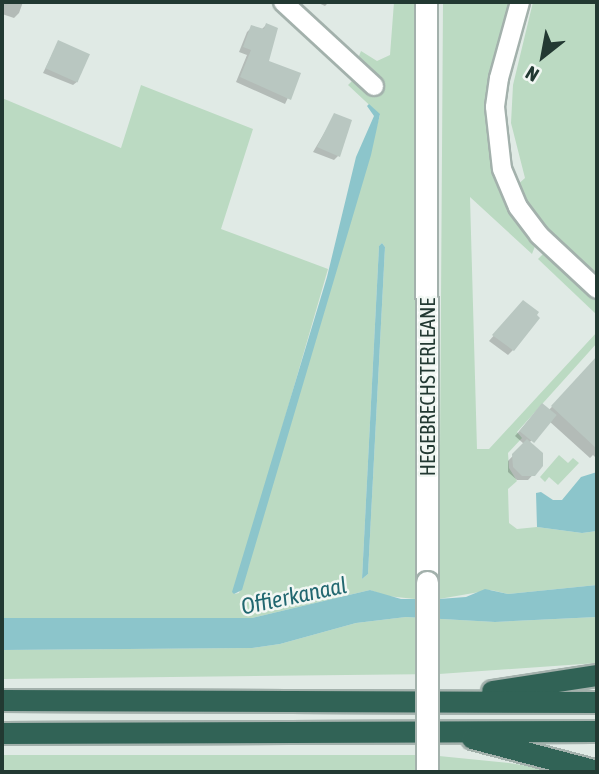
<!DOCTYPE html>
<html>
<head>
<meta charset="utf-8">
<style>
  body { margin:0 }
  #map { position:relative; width:599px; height:774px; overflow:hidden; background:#e0eae5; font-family:"Asap Condensed",sans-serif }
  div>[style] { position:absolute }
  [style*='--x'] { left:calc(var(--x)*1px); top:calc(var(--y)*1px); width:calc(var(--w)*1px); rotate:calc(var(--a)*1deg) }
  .green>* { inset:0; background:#bbdac2; transform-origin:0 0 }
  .water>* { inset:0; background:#8cc5cb }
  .shadow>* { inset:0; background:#0003 }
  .building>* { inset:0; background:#b9c7c1; transform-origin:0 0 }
  .roads { filter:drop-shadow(2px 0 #a3b1ac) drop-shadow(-2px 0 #a3b1ac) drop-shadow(0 2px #a3b1ac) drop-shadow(0 -2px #a3b1ac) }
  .minor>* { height:18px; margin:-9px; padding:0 9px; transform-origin:9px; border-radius:9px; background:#fff }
  .tertiary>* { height:21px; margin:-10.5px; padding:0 10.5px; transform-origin:10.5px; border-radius:10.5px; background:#fff }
  .motorway>* { height:21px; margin:-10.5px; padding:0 10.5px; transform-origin:10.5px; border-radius:10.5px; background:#316356 }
  .bridges { filter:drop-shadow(2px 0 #a3b1ac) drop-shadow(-2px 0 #a3b1ac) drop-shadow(0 2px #a3b1ac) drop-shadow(0 -2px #a3b1ac) }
  .tertiary-bridge>* { height:21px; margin:-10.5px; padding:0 10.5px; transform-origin:10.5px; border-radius:10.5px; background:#fff }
  span { translate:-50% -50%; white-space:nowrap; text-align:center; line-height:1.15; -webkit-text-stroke:5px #f1f7f3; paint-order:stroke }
  .street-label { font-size:21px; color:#223932 }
  .water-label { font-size:23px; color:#216770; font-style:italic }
  .frame { position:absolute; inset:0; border:4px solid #223932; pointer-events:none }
  .north { position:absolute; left:508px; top:21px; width:70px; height:70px; -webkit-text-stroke:5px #f1f7f3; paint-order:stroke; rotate:211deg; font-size:19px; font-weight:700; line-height:28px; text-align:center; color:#223932 }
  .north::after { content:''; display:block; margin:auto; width:24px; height:32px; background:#223932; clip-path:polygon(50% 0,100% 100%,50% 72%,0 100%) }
</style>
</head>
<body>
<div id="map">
  <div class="green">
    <div style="clip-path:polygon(evenodd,394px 2px,417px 2px,415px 599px,387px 596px,370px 590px,252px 618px,2px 618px,2px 98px,121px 148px,141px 85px,253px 129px,221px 229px,328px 269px,234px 594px,239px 593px,380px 115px,348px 85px,355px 78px,375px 93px,383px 86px,357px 61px,361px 51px,377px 61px,390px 55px,394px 2px,382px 243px,385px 247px,368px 574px,362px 579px,379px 246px,382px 243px)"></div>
    <div style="clip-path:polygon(443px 2px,513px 2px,491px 92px,488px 133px,496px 170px,537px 241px,532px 254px,470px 197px,477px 449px,489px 449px,597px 332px,597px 343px,517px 432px,522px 438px,508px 453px,509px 468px,517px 481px,508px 489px,509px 523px,517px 529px,537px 527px,582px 533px,597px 531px,597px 585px,508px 594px,491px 590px,439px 599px)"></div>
    <div style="clip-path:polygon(533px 2px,597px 2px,597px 282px,545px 232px,515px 187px,525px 178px,511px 123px,513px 85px)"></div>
    <div style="clip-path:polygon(546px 251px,597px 298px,597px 315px,538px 259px)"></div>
    <div style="clip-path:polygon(559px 455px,568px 463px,573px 458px,579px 463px,558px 485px,549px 477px,545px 482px,540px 477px)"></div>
    <div style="clip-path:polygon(406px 617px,495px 622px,597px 617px,597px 663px,439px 674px,2px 679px,2px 650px,252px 648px,280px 644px,356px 623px)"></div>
    <div style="left:2px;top:755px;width:413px;height:17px"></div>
    <div style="clip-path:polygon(439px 756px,509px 763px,566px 772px,439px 772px)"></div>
  </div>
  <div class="water">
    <div style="clip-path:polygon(369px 104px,380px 114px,371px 155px,242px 590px,234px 594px,232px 592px,327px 277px,356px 157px,374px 116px,367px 106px)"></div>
    <div style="clip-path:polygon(382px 243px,385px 247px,368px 574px,362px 579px,379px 246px)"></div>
    <div style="clip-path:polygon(597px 472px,597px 531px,582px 533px,537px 527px,536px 493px,541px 492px,553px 500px,562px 500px,581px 477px)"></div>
    <div style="clip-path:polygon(597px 585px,597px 617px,495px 622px,406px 617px,356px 623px,280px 644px,252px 648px,2px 650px,2px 618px,252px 618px,370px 590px,401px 599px,439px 599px,466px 597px,485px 589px,508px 594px)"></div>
  </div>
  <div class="shadow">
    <div style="clip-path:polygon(2px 2px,23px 2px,19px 13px,14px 18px,2px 14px)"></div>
    <div style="clip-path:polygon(316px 2px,329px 2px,325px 6px)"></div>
    <div style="clip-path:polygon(266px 25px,266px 62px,299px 74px,285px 104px,236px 82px,247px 55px,239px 52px,247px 32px,252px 27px,261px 30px)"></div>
    <div style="clip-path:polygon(58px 43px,78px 81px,73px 85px,43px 73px)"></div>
    <div style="clip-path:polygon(335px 115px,338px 156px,334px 160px,313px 152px)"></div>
    <div style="clip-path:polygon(519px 307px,513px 350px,508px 355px,489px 341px)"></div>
    <div style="clip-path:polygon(594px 361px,597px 364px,597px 459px,593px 455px,590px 458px,549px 421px,529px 443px,542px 465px,528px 480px,517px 480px,508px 472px,508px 461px,524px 444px,515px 436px,538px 410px,549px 410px)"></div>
  </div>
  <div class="building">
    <div style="clip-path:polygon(266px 23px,278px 28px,269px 61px,301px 73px,291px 100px,240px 77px,251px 50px,243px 47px,251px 25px,264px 29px)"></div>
    <div style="left:58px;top:40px;width:35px;height:31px;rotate:24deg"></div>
    <div style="clip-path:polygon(334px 113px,352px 120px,340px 157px,317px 147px)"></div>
    <div style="clip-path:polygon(523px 300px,539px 312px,537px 315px,540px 318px,514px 351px,492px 335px)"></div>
    <div style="clip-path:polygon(597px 356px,597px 449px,551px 406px)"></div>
    <div style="left:542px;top:403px;width:19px;height:36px;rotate:39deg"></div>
    <div style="clip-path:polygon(527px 439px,543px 453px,543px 466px,535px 476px,522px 476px,513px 467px,512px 454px)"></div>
  </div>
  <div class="roads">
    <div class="minor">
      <div style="--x:283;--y:2;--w:124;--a:42.7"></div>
      <div style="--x:520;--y:2;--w:79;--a:105.4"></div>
      <div style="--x:499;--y:78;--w:29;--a:98"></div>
      <div style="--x:495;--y:107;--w:62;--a:83.6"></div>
      <div style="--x:502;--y:169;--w:41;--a:67.2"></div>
      <div style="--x:518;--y:207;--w:35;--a:53"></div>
      <div style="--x:539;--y:235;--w:79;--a:43"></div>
    </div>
    <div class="tertiary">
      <div style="--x:426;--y:2;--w:580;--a:89.9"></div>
    </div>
    <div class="motorway">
      <div style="--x:492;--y:691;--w:106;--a:-8.7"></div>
      <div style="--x:2;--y:700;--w:595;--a:0.19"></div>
      <div style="--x:2;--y:733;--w:595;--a:-0.19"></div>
      <div style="--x:472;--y:738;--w:129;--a:14.8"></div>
    </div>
  </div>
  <div class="bridges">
    <div class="tertiary-bridge">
      <div style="--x:427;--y:772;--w:190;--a:-90"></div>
    </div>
  </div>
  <div class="street-label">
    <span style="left:427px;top:387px;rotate:-90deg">HEGEBRECHSTERLEANE</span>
  </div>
  <div class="water-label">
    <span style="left:294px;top:596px;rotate:-12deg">Offierkanaal</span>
  </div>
  <div class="frame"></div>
  <div class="north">N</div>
</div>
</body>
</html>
